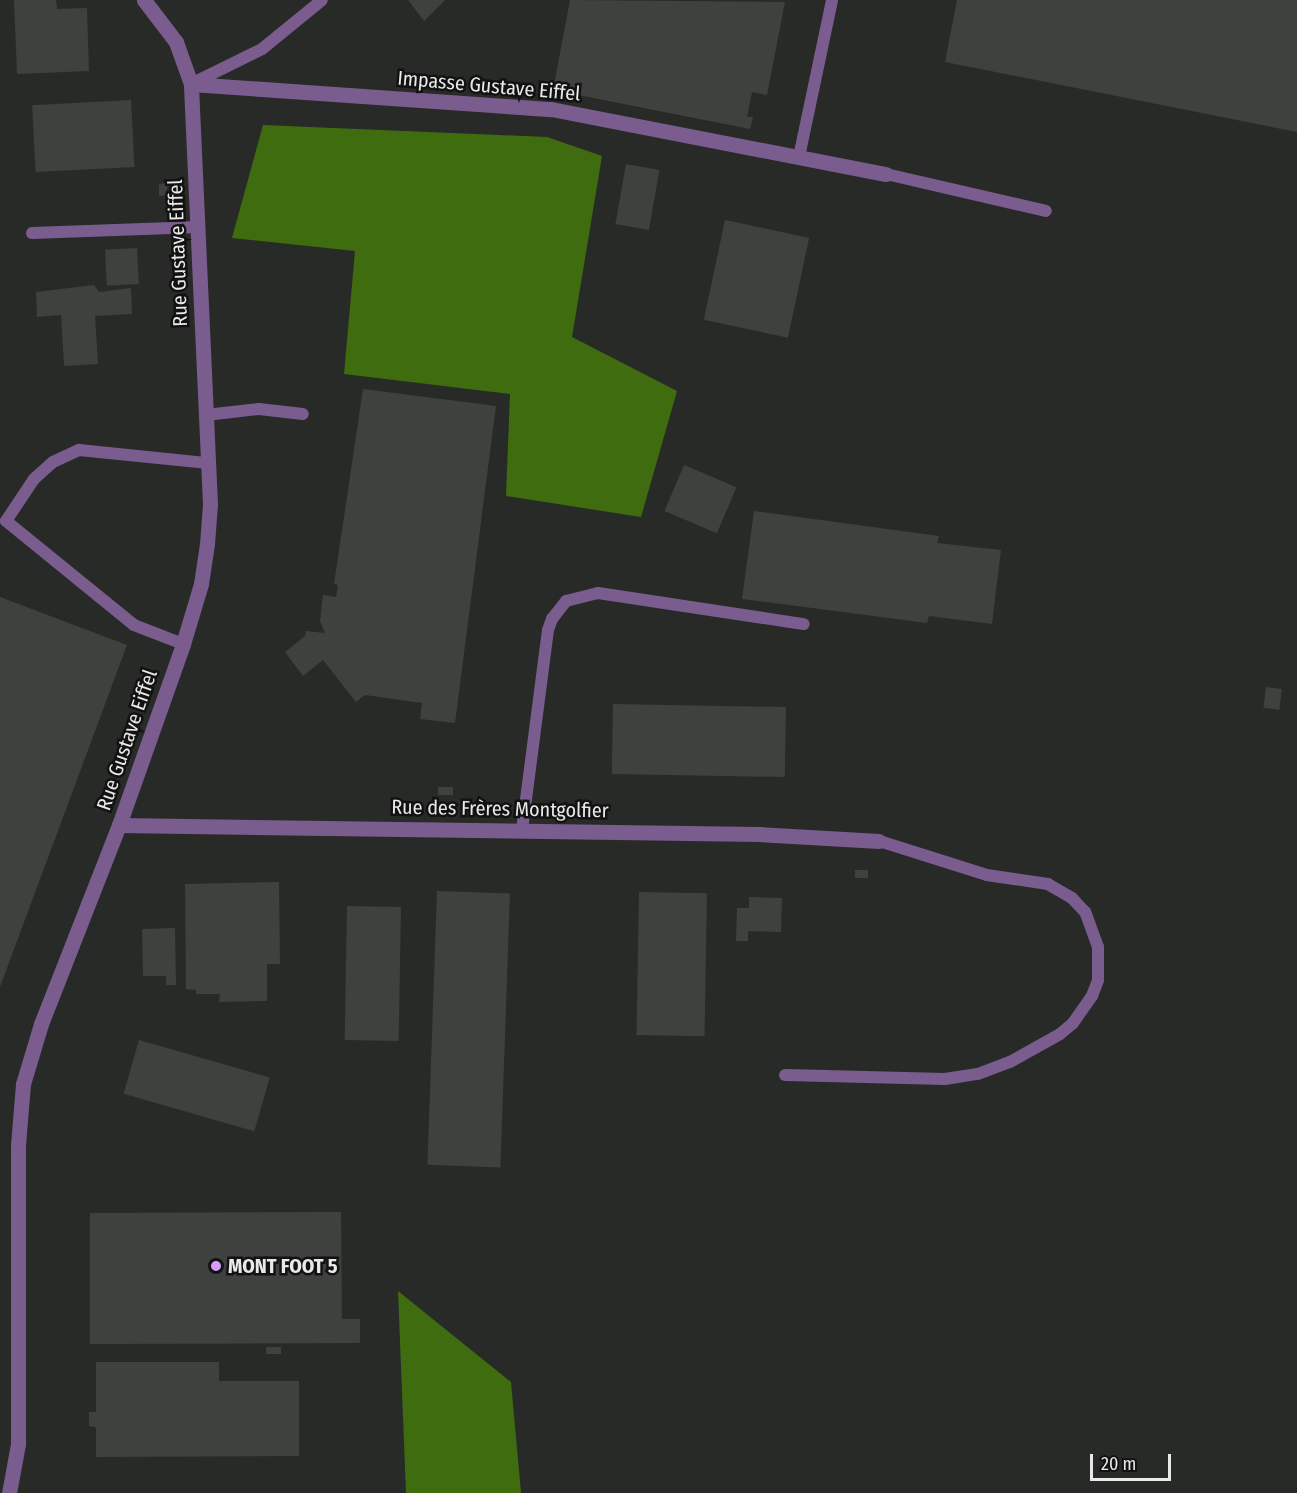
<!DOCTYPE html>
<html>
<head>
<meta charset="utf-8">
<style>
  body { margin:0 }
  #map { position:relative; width:1297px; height:1493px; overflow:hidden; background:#282a27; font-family:"Fira Sans Condensed",sans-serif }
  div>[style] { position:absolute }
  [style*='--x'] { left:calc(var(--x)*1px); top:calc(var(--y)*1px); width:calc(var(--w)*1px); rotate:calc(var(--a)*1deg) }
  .forest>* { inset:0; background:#3e6c0f }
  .building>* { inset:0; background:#3f413f; transform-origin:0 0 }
  .service>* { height:12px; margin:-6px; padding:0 6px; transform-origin:6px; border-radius:6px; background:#7a5c8f }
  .minor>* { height:15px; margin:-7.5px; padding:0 7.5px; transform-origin:7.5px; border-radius:7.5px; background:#7a5c8f }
  .dots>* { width:16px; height:16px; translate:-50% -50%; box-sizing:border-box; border:3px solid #111211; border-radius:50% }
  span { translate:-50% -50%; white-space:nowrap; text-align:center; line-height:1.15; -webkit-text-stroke:5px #111211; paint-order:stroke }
  .street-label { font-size:20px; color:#e8e9e8 }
  .poi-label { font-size:20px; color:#e8e9e8; font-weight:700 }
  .left { translate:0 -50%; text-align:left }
  .scale { position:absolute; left:1090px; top:1454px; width:81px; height:27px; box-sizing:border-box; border:3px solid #e8e9e8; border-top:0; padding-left:8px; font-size:18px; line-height:21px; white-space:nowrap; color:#e8e9e8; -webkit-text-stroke:4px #111211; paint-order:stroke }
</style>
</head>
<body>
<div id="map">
  <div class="forest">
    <div style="clip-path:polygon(263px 125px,547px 137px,602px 156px,572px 337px,677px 391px,641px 517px,506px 496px,510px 394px,344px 374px,355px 251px,232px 238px)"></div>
    <div style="clip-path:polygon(398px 1291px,511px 1382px,521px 1493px,406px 1493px)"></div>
  </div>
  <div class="building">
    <div style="clip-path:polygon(14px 0,56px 0,57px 9px,87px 8px,89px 71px,17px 74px)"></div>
    <div style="clip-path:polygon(408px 0,445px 0,424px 21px)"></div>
    <div style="clip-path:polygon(570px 0,785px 2px,767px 95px,752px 92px,747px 117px,753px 117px,750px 129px,553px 90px)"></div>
    <div style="clip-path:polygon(957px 0,1297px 0,1297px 132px,945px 62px)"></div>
    <div style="left:131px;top:100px;width:67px;height:99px;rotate:87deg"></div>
    <div style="left:626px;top:164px;width:34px;height:61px;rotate:10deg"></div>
    <div style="clip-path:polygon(167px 183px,167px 195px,159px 196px,159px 184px)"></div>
    <div style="left:725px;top:220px;width:86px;height:102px;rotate:12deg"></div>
    <div style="left:137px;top:248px;width:36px;height:32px;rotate:87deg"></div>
    <div style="clip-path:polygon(94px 285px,99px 292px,131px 288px,132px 314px,95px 316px,98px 364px,64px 366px,61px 315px,37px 317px,36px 292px)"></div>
    <div style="clip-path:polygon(363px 389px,496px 406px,455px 723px,420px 719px,422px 703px,365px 695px,356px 702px,323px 660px,303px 676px,285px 652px,305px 636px,306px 631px,325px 633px,320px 621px,323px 595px,336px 597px,338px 585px,334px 584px)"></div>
    <div style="left:684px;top:465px;width:57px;height:50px;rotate:23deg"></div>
    <div style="clip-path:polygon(754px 511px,939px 536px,937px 543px,1001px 550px,992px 624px,929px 616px,927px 623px,742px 599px)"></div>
    <div style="clip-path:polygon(0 597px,127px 645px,0 987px)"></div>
    <div style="left:1266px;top:687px;width:16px;height:21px;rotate:7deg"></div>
    <div style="left:613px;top:704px;width:173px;height:70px;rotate:1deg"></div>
    <div style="left:438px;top:787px;width:15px;height:8px"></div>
    <div style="left:855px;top:870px;width:13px;height:8px"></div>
    <div style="clip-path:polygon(279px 882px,280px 964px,267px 964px,267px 1001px,219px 1002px,220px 994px,196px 994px,196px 990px,186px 989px,185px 884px)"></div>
    <div style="left:437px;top:891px;width:73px;height:274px;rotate:2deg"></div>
    <div style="left:639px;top:892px;width:68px;height:143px;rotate:1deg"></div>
    <div style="clip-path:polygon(749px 897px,782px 898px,781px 932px,748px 931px,748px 941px,736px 941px,737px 908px,749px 908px)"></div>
    <div style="left:347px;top:906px;width:54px;height:134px;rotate:1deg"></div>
    <div style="clip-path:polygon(175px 928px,176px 985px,166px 985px,166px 976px,143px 976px,142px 929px)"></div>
    <div style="left:139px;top:1040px;width:136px;height:56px;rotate:16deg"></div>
    <div style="clip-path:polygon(341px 1212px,342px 1319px,360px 1319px,360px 1343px,90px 1344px,90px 1213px)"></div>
    <div style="left:266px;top:1347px;width:15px;height:7px"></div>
    <div style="clip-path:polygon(96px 1362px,219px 1362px,219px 1381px,299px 1381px,299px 1456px,96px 1457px,96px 1427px,89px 1426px,89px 1412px,96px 1412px)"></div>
  </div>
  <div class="service">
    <div style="--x:191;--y:84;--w:79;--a:-26.2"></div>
    <div style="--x:262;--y:49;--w:77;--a:-39.2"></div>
    <div style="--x:799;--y:157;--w:160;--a:-78.1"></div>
    <div style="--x:886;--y:174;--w:164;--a:13"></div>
    <div style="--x:32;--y:233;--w:167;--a:-2.1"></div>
    <div style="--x:206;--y:415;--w:53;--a:-6.5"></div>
    <div style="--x:259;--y:409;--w:44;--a:6.5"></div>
    <div style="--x:183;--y:644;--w:53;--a:-158.8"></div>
    <div style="--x:134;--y:625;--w:165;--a:-140.9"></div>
    <div style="--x:6;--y:521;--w:50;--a:-56.3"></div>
    <div style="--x:34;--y:479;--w:25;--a:-42"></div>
    <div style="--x:53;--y:462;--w:29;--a:-25"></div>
    <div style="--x:79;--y:450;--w:130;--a:5.8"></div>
    <div style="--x:522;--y:830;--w:202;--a:-82.6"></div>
    <div style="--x:548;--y:630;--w:12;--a:-70"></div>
    <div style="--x:552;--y:619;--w:23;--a:-52"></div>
    <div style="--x:566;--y:601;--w:33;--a:-14"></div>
    <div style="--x:598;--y:593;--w:208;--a:8.6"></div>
    <div style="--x:785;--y:1075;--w:160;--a:1.4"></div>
    <div style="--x:945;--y:1079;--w:33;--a:-9"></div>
    <div style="--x:978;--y:1074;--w:34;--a:-21"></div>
    <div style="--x:1010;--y:1062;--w:57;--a:-29.2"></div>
    <div style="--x:1060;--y:1034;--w:17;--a:-40"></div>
    <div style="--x:1073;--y:1023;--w:33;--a:-55"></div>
    <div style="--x:1092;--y:996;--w:17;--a:-69"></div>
    <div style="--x:1098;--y:980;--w:33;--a:-90"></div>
    <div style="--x:1098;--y:947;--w:37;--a:-110"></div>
    <div style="--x:1085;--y:912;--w:19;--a:-133"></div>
    <div style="--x:1072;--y:898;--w:28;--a:-150"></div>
    <div style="--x:1048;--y:884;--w:62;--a:-171.6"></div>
    <div style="--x:987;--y:875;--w:113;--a:-162.5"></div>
  </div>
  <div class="minor">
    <div style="--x:191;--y:84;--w:361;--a:4"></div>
    <div style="--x:551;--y:109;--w:341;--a:11"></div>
    <div style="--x:119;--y:825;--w:640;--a:0.81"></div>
    <div style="--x:759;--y:834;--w:120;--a:3.3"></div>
    <div style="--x:9;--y:1493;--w:50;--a:-79.6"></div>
    <div style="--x:18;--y:1444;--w:299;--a:-90"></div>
    <div style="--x:18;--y:1145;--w:61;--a:-85.3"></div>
    <div style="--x:23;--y:1084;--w:63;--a:-73.3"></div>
    <div style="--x:41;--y:1024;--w:214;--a:-68.6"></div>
    <div style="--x:119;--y:825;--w:192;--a:-70.5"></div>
    <div style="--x:183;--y:644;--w:63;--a:-73.3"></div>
    <div style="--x:201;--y:584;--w:40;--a:-81.5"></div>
    <div style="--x:207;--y:544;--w:40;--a:-85.7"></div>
    <div style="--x:210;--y:504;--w:420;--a:-92.6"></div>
    <div style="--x:191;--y:84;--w:45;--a:-109.7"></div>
    <div style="--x:176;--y:42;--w:53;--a:-127.3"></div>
  </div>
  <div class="dots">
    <div style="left:216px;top:1266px;background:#d59cfb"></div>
  </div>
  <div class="street-label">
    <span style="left:489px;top:86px;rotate:5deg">Impasse Gustave Eiffel</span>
    <span style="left:178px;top:253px;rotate:-92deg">Rue Gustave Eiffel</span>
    <span style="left:127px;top:740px;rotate:-71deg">Rue Gustave Eiffel</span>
    <span style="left:500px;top:809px;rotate:1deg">Rue des Frères Montgolfier</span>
  </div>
  <div class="poi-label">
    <span class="left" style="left:228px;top:1266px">MONT FOOT 5</span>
  </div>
  <div class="scale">20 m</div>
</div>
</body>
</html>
